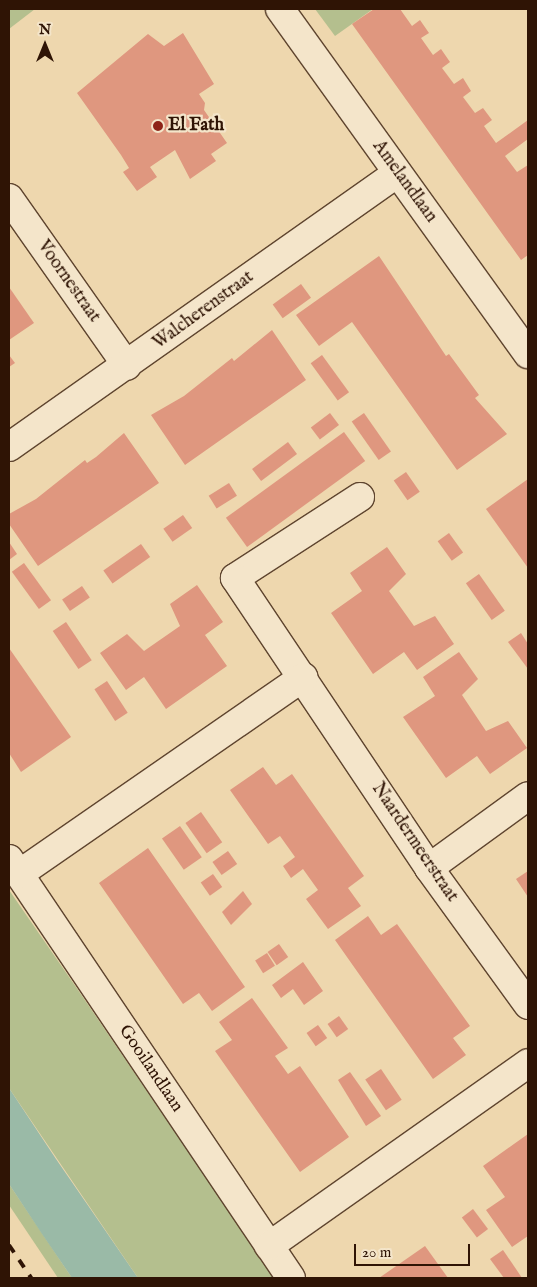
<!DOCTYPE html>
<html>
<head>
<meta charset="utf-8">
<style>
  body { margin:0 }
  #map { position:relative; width:537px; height:1287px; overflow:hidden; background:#eed7ae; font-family:"IM FELL English",serif }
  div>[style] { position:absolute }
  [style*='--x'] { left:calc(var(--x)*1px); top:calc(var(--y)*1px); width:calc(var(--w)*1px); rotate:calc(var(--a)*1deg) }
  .green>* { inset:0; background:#b4bf8e }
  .water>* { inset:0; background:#9abaa7 }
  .building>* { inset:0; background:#df977f; transform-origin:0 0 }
  .roads { filter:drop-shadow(1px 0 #5f452f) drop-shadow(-1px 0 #5f452f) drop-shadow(0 1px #5f452f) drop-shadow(0 -1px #5f452f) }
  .minor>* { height:28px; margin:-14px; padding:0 14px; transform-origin:14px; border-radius:14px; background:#f4e5ca }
  .rail>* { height:4px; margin-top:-2px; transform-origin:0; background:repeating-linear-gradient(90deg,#2f1405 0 9px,transparent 0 18px) }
  .dots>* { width:14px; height:14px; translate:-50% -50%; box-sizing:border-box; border:2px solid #f4e5ca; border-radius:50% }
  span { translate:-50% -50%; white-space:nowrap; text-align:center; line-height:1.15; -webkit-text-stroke:4.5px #f4e5ca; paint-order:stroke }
  .poi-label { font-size:18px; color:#2f1405; font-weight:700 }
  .left { translate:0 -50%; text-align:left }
  .street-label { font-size:18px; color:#2f1405 }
  .frame { position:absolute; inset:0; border:10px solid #2f1405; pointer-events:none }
  .north { position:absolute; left:20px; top:20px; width:50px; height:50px; -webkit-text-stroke:4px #f4e5ca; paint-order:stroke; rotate:0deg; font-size:14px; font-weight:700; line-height:20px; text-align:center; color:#2f1405 }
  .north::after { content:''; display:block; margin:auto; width:18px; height:22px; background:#2f1405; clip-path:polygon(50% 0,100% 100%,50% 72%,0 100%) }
  .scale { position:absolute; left:354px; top:1244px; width:116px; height:22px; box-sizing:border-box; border:2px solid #2f1405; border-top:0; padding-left:6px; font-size:15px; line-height:18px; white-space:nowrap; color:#2f1405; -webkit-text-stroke:4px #f4e5ca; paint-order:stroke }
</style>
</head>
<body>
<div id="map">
  <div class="green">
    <div style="clip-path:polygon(9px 9px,35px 9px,9px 29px)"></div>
    <div style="clip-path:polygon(315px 9px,373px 9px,335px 36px)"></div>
    <div style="clip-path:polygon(9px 890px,76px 987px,274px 1278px,138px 1278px,9px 1088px)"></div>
    <div style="clip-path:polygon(9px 1184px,72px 1278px,58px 1278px,9px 1205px)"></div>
  </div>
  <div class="water">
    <div style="clip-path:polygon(9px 1088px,56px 1159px,138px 1278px,72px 1278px,42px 1234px,9px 1184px)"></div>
  </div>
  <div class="building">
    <div style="clip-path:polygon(374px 9px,400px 9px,412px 26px,420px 20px,429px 33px,421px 38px,433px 55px,441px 49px,450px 62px,442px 68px,454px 84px,463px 78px,471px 91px,463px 97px,475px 113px,483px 108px,492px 120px,484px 126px,496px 143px,528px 120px,528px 139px,505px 156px,517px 172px,528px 165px,528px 255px,521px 260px,352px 24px)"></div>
    <div style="clip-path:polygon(183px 33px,214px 84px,199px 94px,205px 103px,204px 110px,227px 143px,211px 154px,216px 161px,190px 179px,175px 150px,150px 167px,157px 177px,137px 191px,123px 172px,129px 168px,121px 155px,77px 93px,148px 34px,164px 46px)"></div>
    <div style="clip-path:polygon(379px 256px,446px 356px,449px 354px,479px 395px,475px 398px,507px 434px,457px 470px,352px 322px,319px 346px,296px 315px)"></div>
    <div style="left:301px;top:284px;width:17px;height:35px;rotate:54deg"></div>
    <div style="clip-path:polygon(9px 287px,34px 323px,9px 340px)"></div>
    <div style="clip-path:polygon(272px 330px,306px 380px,185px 465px,151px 415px,184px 396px,232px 358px,234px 361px)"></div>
    <div style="clip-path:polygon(9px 355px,15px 363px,9px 367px)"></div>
    <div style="left:322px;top:355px;width:46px;height:14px;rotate:54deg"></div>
    <div style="left:330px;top:413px;width:15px;height:24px;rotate:53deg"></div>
    <div style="left:364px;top:413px;width:47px;height:15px;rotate:55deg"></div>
    <div style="left:344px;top:432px;width:36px;height:146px;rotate:54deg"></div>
    <div style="clip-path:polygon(124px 433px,159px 483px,38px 566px,9px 524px,9px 514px,36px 499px,85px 460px,87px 463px,96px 457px)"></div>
    <div style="left:288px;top:442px;width:15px;height:45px;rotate:53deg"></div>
    <div style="left:406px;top:472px;width:24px;height:15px;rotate:55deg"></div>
    <div style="clip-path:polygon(528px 479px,528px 568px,486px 509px)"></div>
    <div style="left:229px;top:483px;width:15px;height:24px;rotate:58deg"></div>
    <div style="left:183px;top:515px;width:16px;height:24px;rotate:55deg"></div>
    <div style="left:449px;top:533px;width:24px;height:14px;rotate:54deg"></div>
    <div style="clip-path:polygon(9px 542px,17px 554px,9px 560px)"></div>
    <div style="left:141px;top:544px;width:16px;height:46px;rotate:55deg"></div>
    <div style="clip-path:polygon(387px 547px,406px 574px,389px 591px,414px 626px,435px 616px,454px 644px,417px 670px,404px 652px,373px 674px,331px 613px,362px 591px,350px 573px)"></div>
    <div style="left:24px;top:563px;width:46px;height:15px;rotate:54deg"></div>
    <div style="left:479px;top:574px;width:45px;height:16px;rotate:55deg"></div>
    <div style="clip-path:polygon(197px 585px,223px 622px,205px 635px,227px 666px,166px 709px,144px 677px,126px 690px,100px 653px,127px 634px,144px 651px,180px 626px,170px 604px)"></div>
    <div style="left:82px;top:586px;width:14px;height:24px;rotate:56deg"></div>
    <div style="left:66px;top:622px;width:46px;height:16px;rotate:56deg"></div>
    <div style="clip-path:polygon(521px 633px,528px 644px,528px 669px,508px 642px)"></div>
    <div style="clip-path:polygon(9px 648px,71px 737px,21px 772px,9px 753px)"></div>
    <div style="clip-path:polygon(459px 652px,478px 679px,462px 695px,486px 731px,508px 721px,527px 748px,490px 774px,477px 756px,446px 778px,403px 717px,435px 696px,423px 677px)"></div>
    <div style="left:107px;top:681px;width:38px;height:15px;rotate:57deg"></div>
    <div style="clip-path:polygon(263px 767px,276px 785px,292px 774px,364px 876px,348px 888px,361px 906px,328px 929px,306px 899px,318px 890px,303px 869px,291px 878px,283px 866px,295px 857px,280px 836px,268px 844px,230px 790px)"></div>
    <div style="left:201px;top:812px;width:37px;height:19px;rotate:55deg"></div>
    <div style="left:180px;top:826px;width:38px;height:22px;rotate:55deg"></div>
    <div style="clip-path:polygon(148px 848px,245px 987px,212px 1011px,199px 993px,183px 1004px,99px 883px)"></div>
    <div style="left:228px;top:851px;width:16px;height:19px;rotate:55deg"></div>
    <div style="clip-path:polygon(528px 871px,528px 897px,516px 879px)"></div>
    <div style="left:213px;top:874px;width:16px;height:15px;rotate:55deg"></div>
    <div style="clip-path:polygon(243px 891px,252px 904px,231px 925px,222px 912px)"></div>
    <div style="clip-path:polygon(368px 916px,381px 935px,397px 924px,470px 1026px,453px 1038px,466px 1055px,433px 1079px,335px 940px)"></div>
    <div style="left:279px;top:944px;width:16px;height:14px;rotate:55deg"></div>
    <div style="left:267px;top:953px;width:15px;height:14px;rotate:58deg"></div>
    <div style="clip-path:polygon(303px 962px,323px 991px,304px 1005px,293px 989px,281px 998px,272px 985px)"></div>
    <div style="clip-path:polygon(252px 998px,288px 1048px,275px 1056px,288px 1074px,300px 1066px,349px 1137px,300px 1172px,215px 1051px,232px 1040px,219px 1022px)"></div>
    <div style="left:339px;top:1016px;width:16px;height:14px;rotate:55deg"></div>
    <div style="left:318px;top:1025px;width:16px;height:14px;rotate:55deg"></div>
    <div style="left:381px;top:1069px;width:37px;height:19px;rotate:56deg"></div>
    <div style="clip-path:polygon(350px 1072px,381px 1116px,366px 1126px,338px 1080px)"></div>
    <div style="clip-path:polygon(528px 1134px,528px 1236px,512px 1247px,486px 1210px,505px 1197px,483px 1166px)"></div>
    <div style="left:473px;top:1209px;width:25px;height:14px;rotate:53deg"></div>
    <div style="clip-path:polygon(425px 1246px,448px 1278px,379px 1278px)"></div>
    <div style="clip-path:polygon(503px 1250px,516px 1269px,522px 1278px,504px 1278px,490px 1259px)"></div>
  </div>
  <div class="roads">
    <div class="minor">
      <div style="--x:280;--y:9;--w:425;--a:54.3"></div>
      <div style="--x:9;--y:198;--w:205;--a:54.9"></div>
      <div style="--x:9;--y:447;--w:475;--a:-35.2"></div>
      <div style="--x:360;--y:497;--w:149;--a:147.1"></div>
      <div style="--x:235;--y:578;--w:349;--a:56.2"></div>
      <div style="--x:429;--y:868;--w:169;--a:54.1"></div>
      <div style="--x:9;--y:859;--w:505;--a:56.06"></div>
      <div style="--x:429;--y:868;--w:122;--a:-36"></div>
      <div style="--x:19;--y:874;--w:346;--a:-34.7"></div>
      <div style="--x:269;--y:1246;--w:317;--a:-35.2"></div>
    </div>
  </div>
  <div class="rail">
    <div style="--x:9;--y:1245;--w:40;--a:56"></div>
  </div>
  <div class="dots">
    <div style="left:158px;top:126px;background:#8f2418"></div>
  </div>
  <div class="poi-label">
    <span class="left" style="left:168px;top:126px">El Fath</span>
  </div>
  <div class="street-label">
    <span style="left:404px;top:182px;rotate:54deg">Amelandlaan</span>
    <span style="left:68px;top:282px;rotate:55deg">Voornestraat</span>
    <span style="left:204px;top:311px;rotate:-36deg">Walcherenstraat</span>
    <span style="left:414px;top:843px;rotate:56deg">Naardermeerstraat</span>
    <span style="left:150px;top:1069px;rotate:56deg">Gooilandlaan</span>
  </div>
  <div class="frame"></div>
  <div class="north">N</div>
  <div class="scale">20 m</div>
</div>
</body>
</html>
